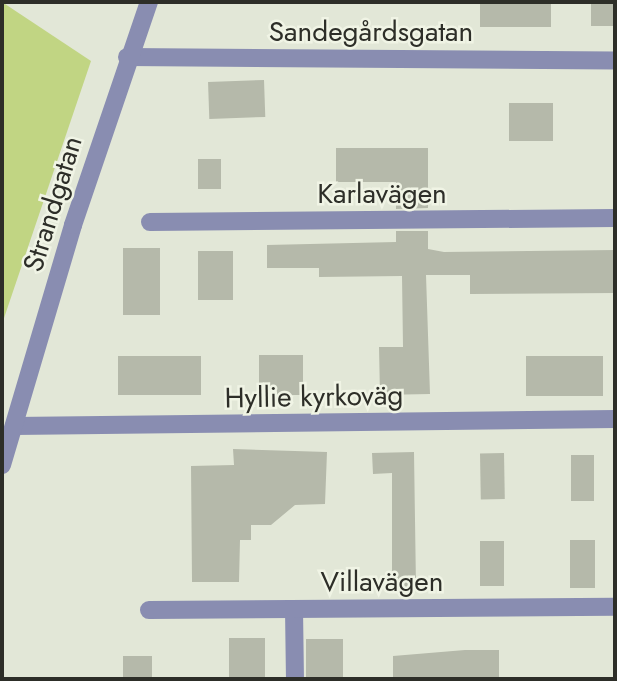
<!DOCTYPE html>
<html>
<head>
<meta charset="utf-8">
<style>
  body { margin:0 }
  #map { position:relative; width:617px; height:681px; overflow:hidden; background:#e2e7d7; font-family:Jost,sans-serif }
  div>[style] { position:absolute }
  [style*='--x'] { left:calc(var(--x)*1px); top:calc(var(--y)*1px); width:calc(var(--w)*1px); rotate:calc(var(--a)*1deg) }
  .green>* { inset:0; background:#c1d583 }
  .building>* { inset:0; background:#b5b9aa; transform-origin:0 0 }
  .minor>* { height:18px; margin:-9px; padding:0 9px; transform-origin:9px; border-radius:9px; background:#898db1 }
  span { translate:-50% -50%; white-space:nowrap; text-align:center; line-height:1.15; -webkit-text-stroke:5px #f0f4e5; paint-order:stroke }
  .street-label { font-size:28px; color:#2d2e28 }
  .frame { position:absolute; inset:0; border:4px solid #2d2e28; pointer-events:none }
</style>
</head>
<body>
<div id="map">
  <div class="green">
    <div style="clip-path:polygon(2px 2px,91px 61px,2px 324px)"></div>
  </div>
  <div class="building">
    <div style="left:480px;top:2px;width:71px;height:25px"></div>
    <div style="left:591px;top:2px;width:24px;height:24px"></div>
    <div style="left:264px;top:80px;width:37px;height:56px;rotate:88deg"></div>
    <div style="left:509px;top:103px;width:44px;height:38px"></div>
    <div style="clip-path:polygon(336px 148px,428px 148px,428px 208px,396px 209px,396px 182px,336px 182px)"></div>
    <div style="left:198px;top:159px;width:23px;height:30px"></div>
    <div style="clip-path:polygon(396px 231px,428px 231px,428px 249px,444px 252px,615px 250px,615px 293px,470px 294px,470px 275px,426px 275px,430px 394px,380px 395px,379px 347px,403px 347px,402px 276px,319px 277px,319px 268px,267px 268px,267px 245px,396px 242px)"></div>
    <div style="left:123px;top:248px;width:37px;height:67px"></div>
    <div style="left:198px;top:251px;width:35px;height:49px"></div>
    <div style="left:303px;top:355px;width:40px;height:44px;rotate:90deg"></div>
    <div style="left:118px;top:356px;width:83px;height:39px"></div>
    <div style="left:526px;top:356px;width:77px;height:40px"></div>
    <div style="clip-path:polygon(233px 449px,327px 452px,325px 504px,295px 505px,271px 525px,251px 525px,251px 540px,240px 540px,239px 582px,192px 582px,191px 466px,234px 465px)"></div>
    <div style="clip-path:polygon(414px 452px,416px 587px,392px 587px,392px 473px,373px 474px,372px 453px)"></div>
    <div style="left:504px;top:453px;width:46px;height:24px;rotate:89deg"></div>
    <div style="left:571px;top:455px;width:23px;height:46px"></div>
    <div style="left:570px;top:540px;width:25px;height:48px"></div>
    <div style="left:504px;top:541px;width:45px;height:24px;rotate:90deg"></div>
    <div style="left:265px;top:638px;width:41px;height:36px;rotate:90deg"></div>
    <div style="left:306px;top:639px;width:37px;height:40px"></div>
    <div style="clip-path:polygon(465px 650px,499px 650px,499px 679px,393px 679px,393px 656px)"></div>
    <div style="left:123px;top:656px;width:29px;height:23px"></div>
  </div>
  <div class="minor">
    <div style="--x:127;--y:57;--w:488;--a:0.4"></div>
    <div style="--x:150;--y:222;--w:465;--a:-0.5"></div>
    <div style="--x:14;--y:426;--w:601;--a:-0.67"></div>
    <div style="--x:2;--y:465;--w:250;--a:-73.5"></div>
    <div style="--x:73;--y:225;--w:236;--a:-71.2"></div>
    <div style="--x:294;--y:609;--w:70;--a:89.2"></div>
    <div style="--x:149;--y:610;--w:466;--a:-0.4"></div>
  </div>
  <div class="street-label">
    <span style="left:371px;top:32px">Sandegårdsgatan</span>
    <span style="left:382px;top:194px">Karlavägen</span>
    <span style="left:53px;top:204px;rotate:-73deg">Strandgatan</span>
    <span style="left:314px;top:397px;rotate:-1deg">Hyllie kyrkoväg</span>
    <span style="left:382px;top:582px">Villavägen</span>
  </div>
  <div class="frame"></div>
</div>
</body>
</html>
